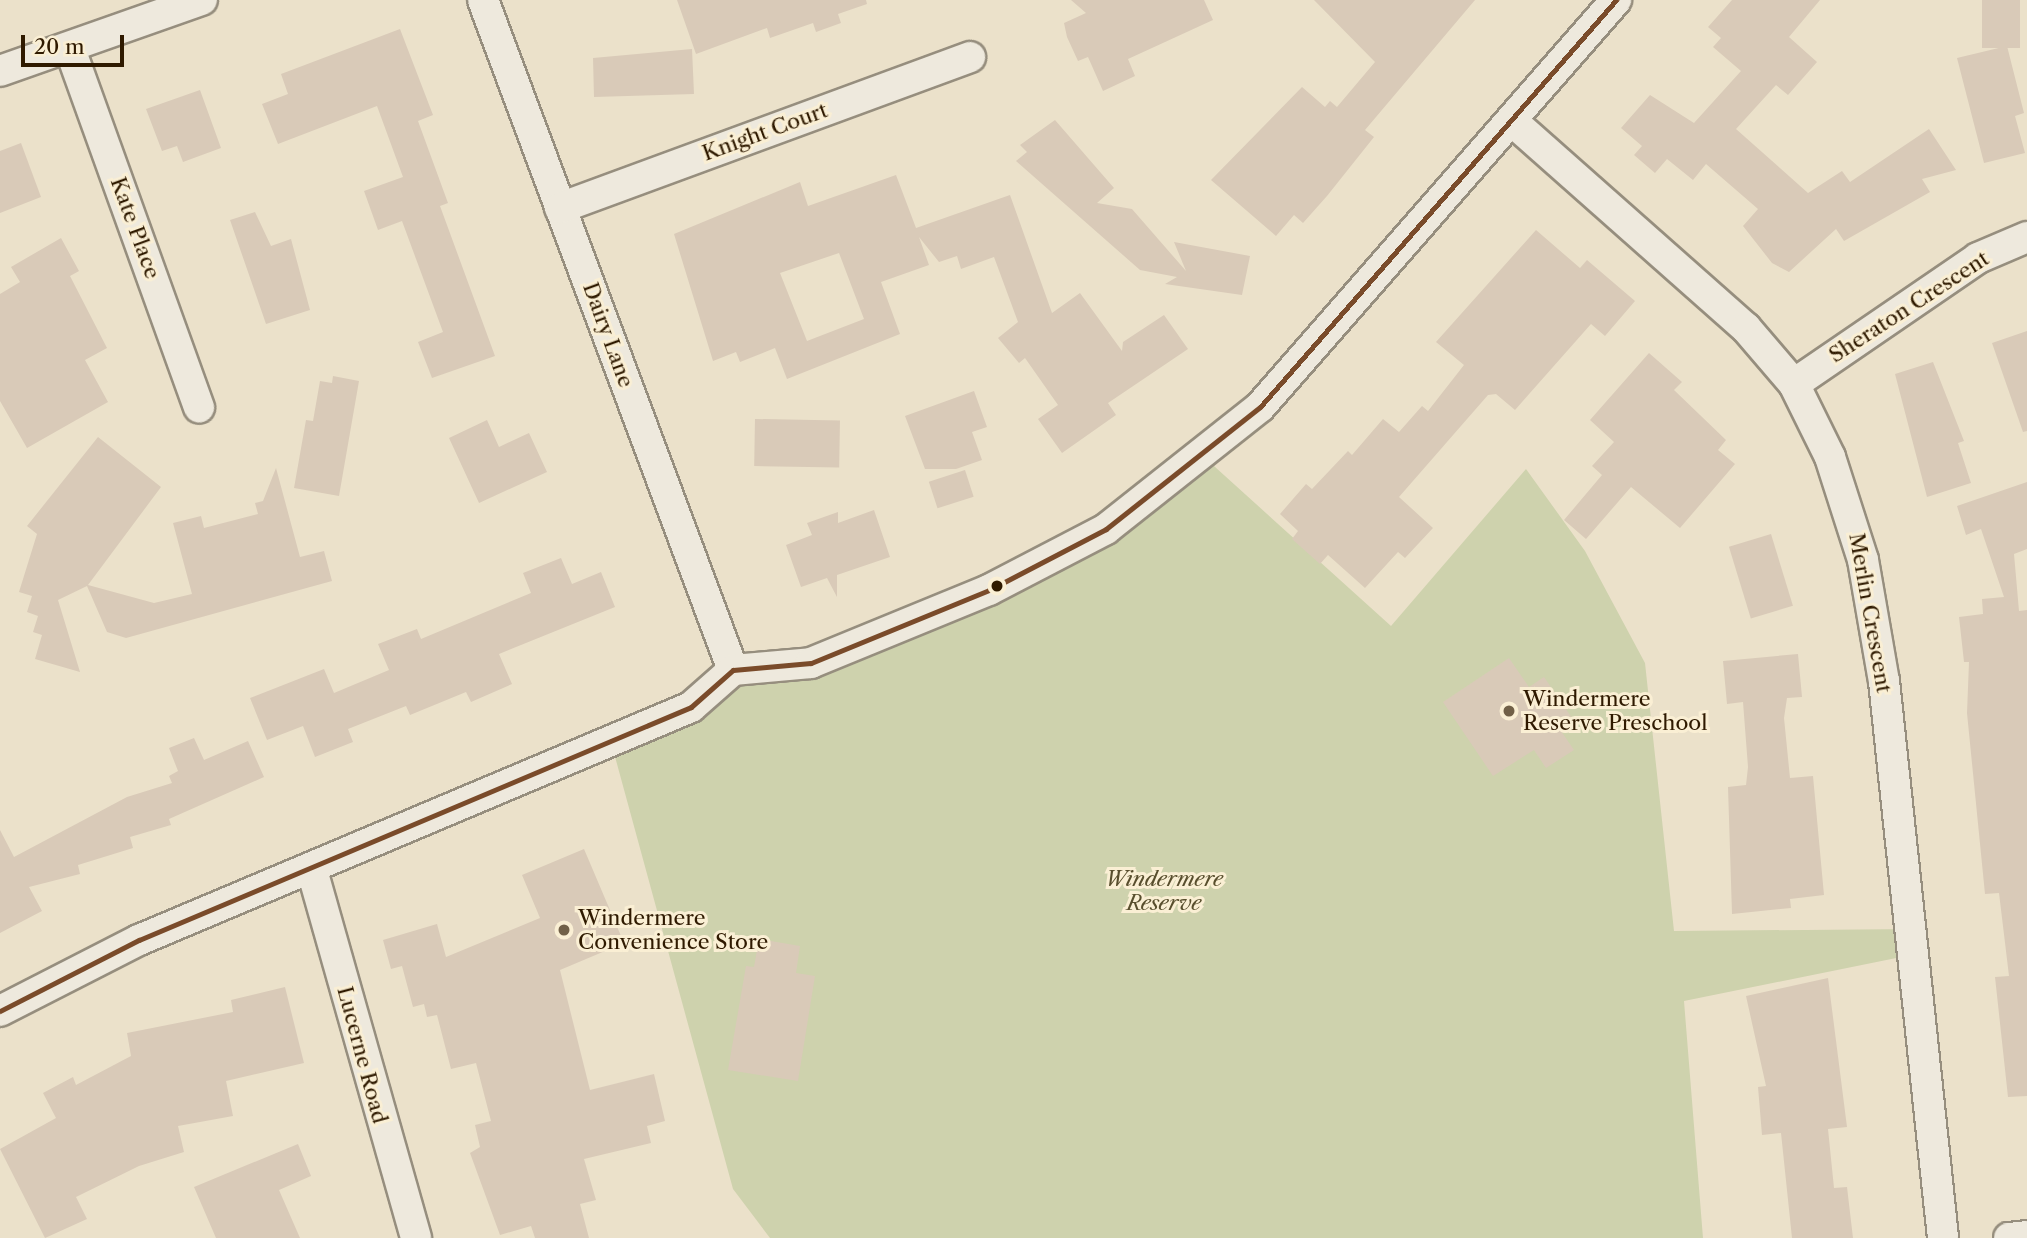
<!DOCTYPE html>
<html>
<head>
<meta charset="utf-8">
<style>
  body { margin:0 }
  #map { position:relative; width:2027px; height:1238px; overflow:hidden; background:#ebe1ca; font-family:"Libre Caslon Text",serif }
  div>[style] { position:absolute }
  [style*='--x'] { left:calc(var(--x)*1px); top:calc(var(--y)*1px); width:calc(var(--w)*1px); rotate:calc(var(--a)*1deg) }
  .green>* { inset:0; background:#ced2ad }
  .building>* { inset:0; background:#d9cab8; transform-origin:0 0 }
  .roads { filter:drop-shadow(2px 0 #968e7e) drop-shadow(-2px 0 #968e7e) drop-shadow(0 2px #968e7e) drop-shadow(0 -2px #968e7e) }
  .minor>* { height:30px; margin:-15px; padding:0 15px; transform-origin:15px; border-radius:15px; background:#eee9dd }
  .bus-1>* { height:5px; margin:-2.5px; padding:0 2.5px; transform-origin:2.5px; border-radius:2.5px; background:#7a4b2a }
  .dots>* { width:19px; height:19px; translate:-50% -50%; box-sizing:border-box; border:4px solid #faefd4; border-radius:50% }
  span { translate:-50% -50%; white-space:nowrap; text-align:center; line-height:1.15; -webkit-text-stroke:6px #faefd4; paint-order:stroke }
  .street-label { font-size:21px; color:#2f1a00 }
  .poi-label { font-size:21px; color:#2f1a00 }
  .left { translate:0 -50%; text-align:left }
  .park-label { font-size:21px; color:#584e2d; font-style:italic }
  .scale { position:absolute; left:21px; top:35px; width:103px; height:32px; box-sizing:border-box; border:4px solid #2f1a00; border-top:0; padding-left:9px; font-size:21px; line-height:24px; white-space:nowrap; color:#2f1a00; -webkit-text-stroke:5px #faefd4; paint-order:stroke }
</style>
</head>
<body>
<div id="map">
  <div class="green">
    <div style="clip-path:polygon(1204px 457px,1391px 626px,1526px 469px,1585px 551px,1645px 663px,1674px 931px,1914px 929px,1916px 954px,1684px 1001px,1703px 1238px,770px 1238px,733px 1189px,611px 742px,710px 691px,919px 620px)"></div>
  </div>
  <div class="building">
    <div style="clip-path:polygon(677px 0,866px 0,867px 4px,838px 14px,841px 23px,816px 32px,813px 23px,770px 38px,767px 28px,696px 54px)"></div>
    <div style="clip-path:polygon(1071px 0,1204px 0,1213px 20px,1128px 59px,1135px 76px,1103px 91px,1088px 57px,1078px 61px,1067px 37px,1064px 23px,1086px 13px)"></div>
    <div style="clip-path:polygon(1314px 0,1475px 0,1365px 130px,1374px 137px,1327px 196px,1303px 223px,1294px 215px,1276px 236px,1211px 180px,1302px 87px,1325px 107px,1330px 101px,1337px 107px,1375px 62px)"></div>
    <div style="clip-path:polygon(1732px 0,1820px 0,1789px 37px,1817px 62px,1788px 95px,1776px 85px,1736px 129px,1808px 193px,1842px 171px,1850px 182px,1929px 129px,1956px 170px,1922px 179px,1930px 192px,1844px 241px,1836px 229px,1789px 272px,1772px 263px,1743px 226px,1758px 209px,1706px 164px,1693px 180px,1667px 159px,1655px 173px,1634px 155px,1642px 146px,1621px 128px,1650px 95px,1694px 123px,1741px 71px,1713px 47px,1721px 38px,1708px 27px)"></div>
    <div style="left:1982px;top:0;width:38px;height:48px"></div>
    <div style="clip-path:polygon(400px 29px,433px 115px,418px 121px,448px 203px,440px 206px,495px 356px,432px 378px,418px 342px,443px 332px,402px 221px,378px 230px,364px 191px,403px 177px,377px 106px,278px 144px,262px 104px,288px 94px,281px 74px)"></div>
    <div style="clip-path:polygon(2007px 46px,2024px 113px,2015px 116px,2025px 153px,1984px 163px,1957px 58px)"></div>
    <div style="clip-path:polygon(692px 49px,694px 94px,594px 97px,593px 58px)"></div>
    <div style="clip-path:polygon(200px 90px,221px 148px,183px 162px,177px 146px,162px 151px,146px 109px)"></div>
    <div style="clip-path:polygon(1055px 120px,1114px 188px,1097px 203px,1132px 209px,1186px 271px,1174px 242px,1250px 256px,1242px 295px,1165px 284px,1177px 277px,1140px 270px,1016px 161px,1027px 152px,1020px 145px)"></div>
    <div style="clip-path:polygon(21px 143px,41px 197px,0 213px,0 151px)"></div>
    <div style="clip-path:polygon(evenodd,896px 175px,916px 228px,1010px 195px,1052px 313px,1080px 293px,1122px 351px,1123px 342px,1164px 315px,1188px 349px,1108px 403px,1116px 415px,1062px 453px,1038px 419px,1058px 405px,1025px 358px,1019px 363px,998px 338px,1018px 322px,994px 257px,961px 269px,957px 256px,939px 262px,919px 237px,929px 265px,881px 282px,900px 334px,787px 379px,775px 348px,740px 362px,736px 352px,713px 361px,674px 234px,800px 182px,808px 206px,896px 175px,839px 253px,864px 319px,807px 341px,780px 273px,839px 253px)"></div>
    <div style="clip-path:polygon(255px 212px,271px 246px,291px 239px,310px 310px,266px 324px,230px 220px)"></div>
    <div style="clip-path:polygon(1536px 230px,1580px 268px,1587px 260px,1635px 301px,1605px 336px,1591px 324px,1515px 410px,1496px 394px,1488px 395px,1399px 497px,1433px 528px,1405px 558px,1398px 552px,1365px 588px,1328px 555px,1320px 564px,1292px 539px,1298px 531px,1280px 514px,1306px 484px,1312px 489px,1348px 451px,1352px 455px,1383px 419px,1399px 432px,1422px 406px,1428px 411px,1464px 365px,1436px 342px)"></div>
    <div style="clip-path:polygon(61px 238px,79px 271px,70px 276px,107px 348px,85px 360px,108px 402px,27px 448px,0 401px,0 294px,20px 282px,11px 267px)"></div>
    <div style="clip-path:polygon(2027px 331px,2027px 431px,2023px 432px,1992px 343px)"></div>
    <div style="clip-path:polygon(1649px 353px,1682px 382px,1674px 390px,1726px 440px,1718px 450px,1735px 464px,1680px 528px,1631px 487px,1586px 539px,1564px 520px,1602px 475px,1592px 466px,1614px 442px,1590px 420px)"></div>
    <div style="clip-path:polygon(1933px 362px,1964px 441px,1958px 443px,1971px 483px,1927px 497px,1895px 374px)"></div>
    <div style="clip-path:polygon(333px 376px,359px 381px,339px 496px,294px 488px,306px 420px,313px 421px,320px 381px,332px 383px)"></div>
    <div style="clip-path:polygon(974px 391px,987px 427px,972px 432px,982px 460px,956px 469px,925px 469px,905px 416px)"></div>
    <div style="left:755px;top:419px;width:85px;height:47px;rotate:1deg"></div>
    <div style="clip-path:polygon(487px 420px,499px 447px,529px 433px,547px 472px,479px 503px,449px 438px)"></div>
    <div style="clip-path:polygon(98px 437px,161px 487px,88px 585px,154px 603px,192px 594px,173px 523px,201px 516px,204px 528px,258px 514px,255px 503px,263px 501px,276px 468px,300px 557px,324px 551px,332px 581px,126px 638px,107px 632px,87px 586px,58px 600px,80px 672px,35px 659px,42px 635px,33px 632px,38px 616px,27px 612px,32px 596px,19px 592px,37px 534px,27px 526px)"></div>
    <div style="left:965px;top:470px;width:28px;height:38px;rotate:72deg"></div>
    <div style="clip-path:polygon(2027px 482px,2027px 549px,2014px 554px,2019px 611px,2027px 610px,2027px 1096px,2008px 1097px,1995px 977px,2009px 976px,1999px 893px,1985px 894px,1967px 713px,1969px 662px,1964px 662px,1959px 617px,1983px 614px,1982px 599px,2004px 597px,1981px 529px,1966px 535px,1957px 506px)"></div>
    <div style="clip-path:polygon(874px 510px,890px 557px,837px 575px,837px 597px,827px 578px,801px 587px,786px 545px,812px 535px,807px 523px,838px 512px,838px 523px)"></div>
    <div style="left:1771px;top:534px;width:75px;height:44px;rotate:73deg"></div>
    <div style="clip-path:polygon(561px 558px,572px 584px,601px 572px,615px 607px,499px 654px,512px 684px,471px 702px,466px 692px,410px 715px,406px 706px,348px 729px,353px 742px,315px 757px,303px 726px,267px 740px,250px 698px,324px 669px,334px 693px,389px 670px,378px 644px,417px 629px,421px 639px,531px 593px,523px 573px)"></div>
    <div style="clip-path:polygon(1798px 654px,1802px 697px,1787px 698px,1784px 718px,1790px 778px,1813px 776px,1824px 895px,1790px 899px,1791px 908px,1732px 914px,1728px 787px,1746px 785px,1748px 767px,1743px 702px,1727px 704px,1723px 661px)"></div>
    <div style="clip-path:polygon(1509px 658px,1529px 687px,1544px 677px,1574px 721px,1561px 731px,1574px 750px,1546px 768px,1534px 750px,1493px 776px,1443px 702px)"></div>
    <div style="clip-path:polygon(194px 738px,204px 760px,248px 741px,264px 777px,169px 819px,171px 825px,130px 837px,133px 848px,78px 865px,80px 874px,29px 887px,42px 911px,0 933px,0 830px,14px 857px,127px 797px,172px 783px,169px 776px,178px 771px,169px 748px)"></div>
    <div style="clip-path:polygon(584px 849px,624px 943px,560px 970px,590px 1090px,654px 1074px,665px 1121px,647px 1126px,651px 1143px,584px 1159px,596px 1200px,580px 1204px,589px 1238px,535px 1238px,531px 1226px,500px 1235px,470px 1153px,480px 1147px,475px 1125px,491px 1121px,476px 1063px,451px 1069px,437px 1015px,427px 1017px,424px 1004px,413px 1007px,402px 966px,391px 969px,383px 940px,437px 924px,446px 957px,540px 918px,522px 875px)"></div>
    <div style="clip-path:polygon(759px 939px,800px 946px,796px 973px,815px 976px,798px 1081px,728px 1070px,746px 966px,754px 967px)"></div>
    <div style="clip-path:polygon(1828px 978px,1847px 1127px,1828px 1129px,1834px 1188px,1847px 1187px,1853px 1238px,1792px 1238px,1781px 1133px,1762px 1135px,1758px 1087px,1766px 1086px,1746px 996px)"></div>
    <div style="clip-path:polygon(285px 987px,304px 1063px,226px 1081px,233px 1116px,178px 1126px,184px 1152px,139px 1166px,76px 1197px,87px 1219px,45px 1238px,0 1149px,56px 1118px,43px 1093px,73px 1077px,76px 1085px,131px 1056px,127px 1033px,233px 1012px,231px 1000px)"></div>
    <div style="clip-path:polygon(298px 1144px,311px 1176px,279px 1190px,300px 1238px,216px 1238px,194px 1187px)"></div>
  </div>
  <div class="roads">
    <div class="minor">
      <div style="--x:483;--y:0;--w:715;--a:69.54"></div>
      <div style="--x:70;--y:49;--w:381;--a:70.2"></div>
      <div style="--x:0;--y:71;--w:214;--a:-19.4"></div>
      <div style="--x:1512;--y:121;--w:312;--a:41.5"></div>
      <div style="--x:1746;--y:328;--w:74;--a:49.4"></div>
      <div style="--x:1794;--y:384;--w:81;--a:63.7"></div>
      <div style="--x:1830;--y:457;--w:108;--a:72.2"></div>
      <div style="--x:1863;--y:560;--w:123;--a:80.2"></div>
      <div style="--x:1884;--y:681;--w:560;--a:83.95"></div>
      <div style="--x:560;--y:208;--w:437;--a:-20.2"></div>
      <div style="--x:1794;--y:384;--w:223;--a:-34.4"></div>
      <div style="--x:1978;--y:258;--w:53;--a:-23.2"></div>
      <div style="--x:312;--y:870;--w:382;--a:74.2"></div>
      <div style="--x:0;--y:1011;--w:156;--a:-27.1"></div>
      <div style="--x:139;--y:940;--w:599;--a:-22.88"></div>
      <div style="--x:691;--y:707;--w:56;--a:-41.4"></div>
      <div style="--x:733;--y:670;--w:78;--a:-5.1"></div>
      <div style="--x:811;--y:663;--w:192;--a:-22.3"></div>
      <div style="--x:989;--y:590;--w:132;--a:-27.5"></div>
      <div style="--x:1106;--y:529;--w:196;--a:-38.4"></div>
      <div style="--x:1260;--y:407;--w:541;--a:-48.82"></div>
      <div style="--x:2009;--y:1238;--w:18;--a:-6"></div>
    </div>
  </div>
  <div class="bus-1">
    <div style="--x:0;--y:1011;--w:156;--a:-27.1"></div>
    <div style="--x:139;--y:940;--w:599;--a:-22.88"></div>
    <div style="--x:691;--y:707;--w:56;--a:-41.4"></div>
    <div style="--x:733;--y:670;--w:78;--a:-5.1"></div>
    <div style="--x:811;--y:663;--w:192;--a:-22.3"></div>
    <div style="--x:989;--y:590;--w:132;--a:-27.5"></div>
    <div style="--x:1106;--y:529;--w:196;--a:-38.4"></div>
    <div style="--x:1260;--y:407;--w:541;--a:-48.82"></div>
  </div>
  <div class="dots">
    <div style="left:997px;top:586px;background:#2f1a00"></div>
    <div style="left:1509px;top:711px;background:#716047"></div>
    <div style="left:564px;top:930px;background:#716047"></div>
  </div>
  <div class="street-label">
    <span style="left:765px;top:132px;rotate:-20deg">Knight Court</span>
    <span style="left:135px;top:228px;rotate:70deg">Kate Place</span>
    <span style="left:1909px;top:307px;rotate:-33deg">Sheraton Crescent</span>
    <span style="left:608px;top:335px;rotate:70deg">Dairy Lane</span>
    <span style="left:1870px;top:613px;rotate:80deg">Merlin Crescent</span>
    <span style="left:362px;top:1055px;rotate:75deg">Lucerne Road</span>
  </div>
  <div class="poi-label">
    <span class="left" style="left:1523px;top:711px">Windermere<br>Reserve Preschool</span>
    <span class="left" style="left:578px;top:930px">Windermere<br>Convenience Store</span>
  </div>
  <div class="park-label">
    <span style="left:1164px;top:891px">Windermere<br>Reserve</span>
  </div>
  <div class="scale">20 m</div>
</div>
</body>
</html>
